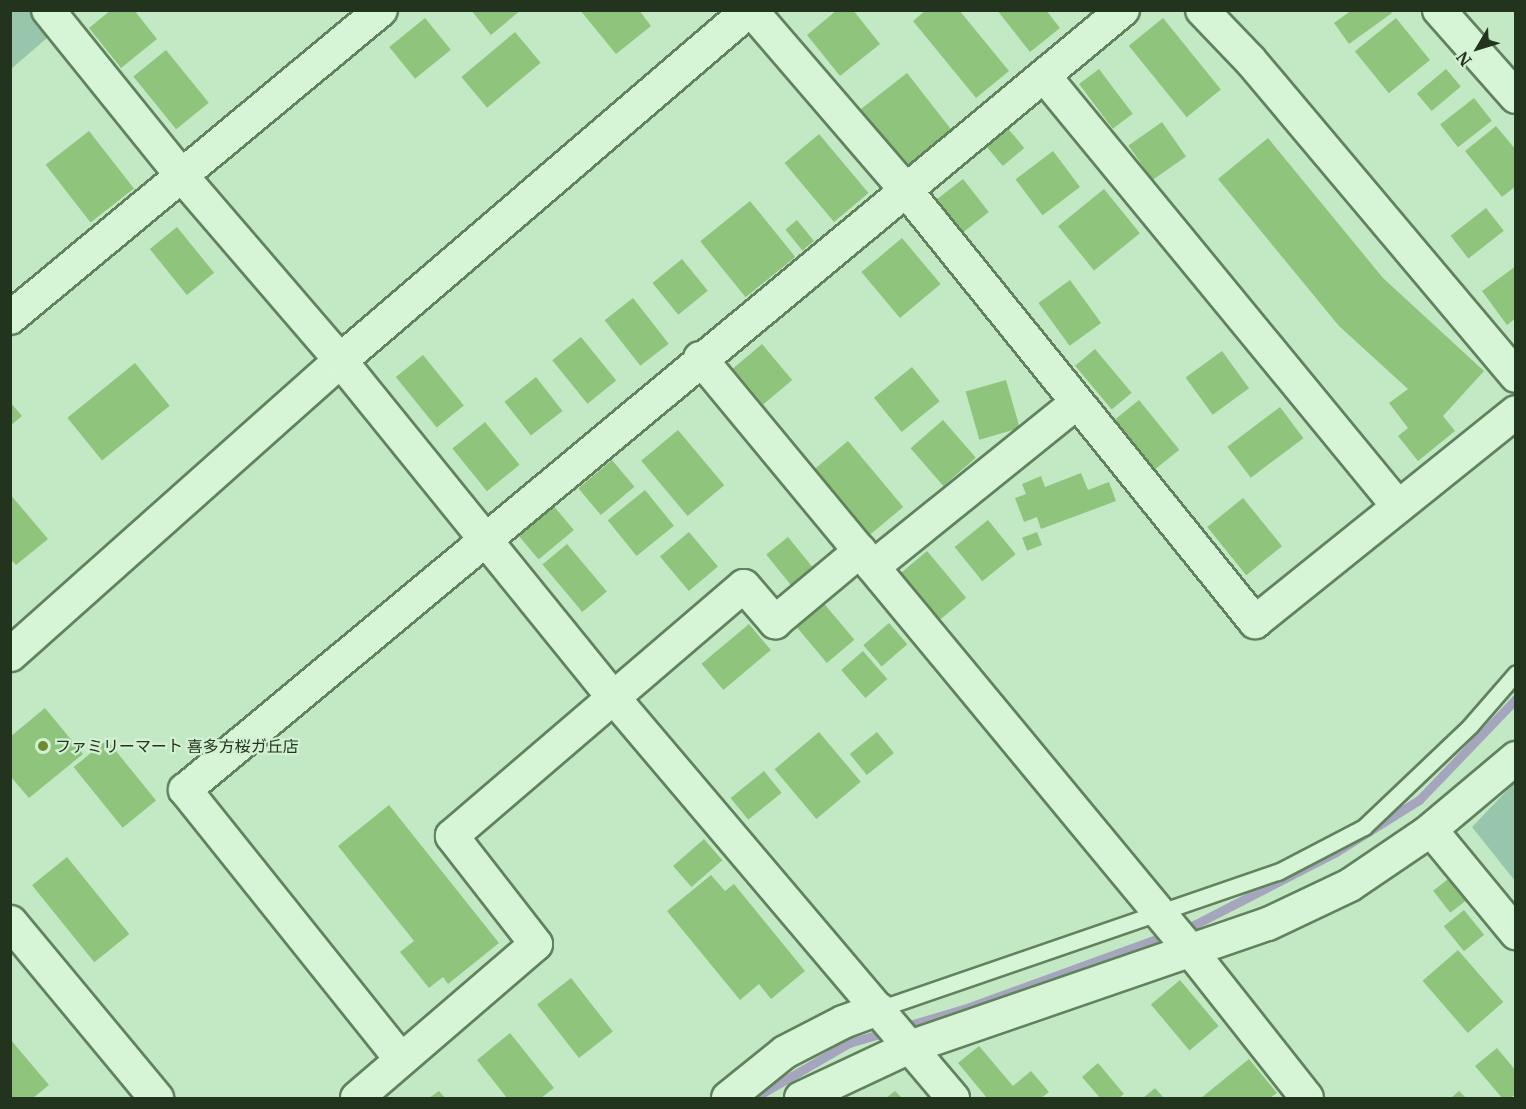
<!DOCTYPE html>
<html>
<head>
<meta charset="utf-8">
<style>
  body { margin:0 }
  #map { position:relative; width:1526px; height:1109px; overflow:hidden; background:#c3e9c4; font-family:Merriweather,"Noto Sans JP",serif }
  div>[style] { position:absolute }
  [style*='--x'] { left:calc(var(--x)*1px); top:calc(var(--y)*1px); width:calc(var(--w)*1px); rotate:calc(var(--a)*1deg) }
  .green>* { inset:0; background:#98c6ac }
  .stream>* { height:9px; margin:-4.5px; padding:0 4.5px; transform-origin:4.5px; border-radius:4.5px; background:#a5a5bd }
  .building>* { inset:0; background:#8fc47d; transform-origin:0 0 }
  .roads { filter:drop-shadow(2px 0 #61825c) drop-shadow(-2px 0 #61825c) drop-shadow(0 2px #61825c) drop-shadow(0 -2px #61825c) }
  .service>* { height:15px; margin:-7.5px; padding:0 7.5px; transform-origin:7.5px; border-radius:7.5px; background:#d5f5d6 }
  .minor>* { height:32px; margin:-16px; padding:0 16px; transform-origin:16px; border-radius:16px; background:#d5f5d6 }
  .tertiary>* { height:33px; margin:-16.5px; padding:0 16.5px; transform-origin:16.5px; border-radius:16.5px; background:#d5f5d6 }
  .dots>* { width:16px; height:16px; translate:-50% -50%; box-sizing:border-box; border:3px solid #d2f1d3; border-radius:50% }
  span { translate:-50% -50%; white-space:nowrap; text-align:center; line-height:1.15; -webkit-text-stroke:4.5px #d2f1d3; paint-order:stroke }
  .poi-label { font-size:16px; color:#22331e }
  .left { translate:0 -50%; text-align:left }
  .frame { position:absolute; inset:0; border:12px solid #22331e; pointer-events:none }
  .north { position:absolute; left:1448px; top:18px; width:60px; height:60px; -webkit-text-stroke:4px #d2f1d3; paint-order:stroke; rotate:232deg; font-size:16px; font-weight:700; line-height:24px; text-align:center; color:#22331e }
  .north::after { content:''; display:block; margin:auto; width:21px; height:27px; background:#22331e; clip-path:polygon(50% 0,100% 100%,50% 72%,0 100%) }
</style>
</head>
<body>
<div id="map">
  <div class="green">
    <div style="clip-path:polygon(11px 11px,35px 11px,54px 32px,11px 69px)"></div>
    <div style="clip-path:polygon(1515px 782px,1515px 881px,1472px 827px)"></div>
  </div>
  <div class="stream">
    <div style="--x:754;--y:1098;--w:110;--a:-30.1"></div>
    <div style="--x:849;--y:1043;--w:120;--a:-16.5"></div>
    <div style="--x:964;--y:1009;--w:243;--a:-20"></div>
    <div style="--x:1192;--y:926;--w:162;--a:-27.2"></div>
    <div style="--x:1336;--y:852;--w:98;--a:-32.1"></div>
    <div style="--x:1419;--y:800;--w:140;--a:-46.2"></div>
  </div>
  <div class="building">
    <div style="clip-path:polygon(111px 10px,134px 10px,157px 39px,121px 68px,89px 28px)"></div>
    <div style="clip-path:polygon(471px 10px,521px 10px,491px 35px)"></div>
    <div style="clip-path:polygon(580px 10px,639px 10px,651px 26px,616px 54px)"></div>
    <div style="clip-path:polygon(837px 10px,853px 10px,880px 44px,840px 76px,807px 35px)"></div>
    <div style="clip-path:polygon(926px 10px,959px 10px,1009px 71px,976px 98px,913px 21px)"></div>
    <div style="clip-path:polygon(997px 10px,1046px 10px,1060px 28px,1030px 52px)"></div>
    <div style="clip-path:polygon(1352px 10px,1390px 10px,1392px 13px,1349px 44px,1334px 23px)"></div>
    <div style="left:425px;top:18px;width:41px;height:46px;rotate:51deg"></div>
    <div style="left:1163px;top:18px;width:92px;height:44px;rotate:51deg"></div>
    <div style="left:1396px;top:18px;width:54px;height:53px;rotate:51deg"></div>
    <div style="left:515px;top:32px;width:40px;height:70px;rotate:50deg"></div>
    <div style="left:166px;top:50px;width:68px;height:42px;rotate:51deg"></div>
    <div style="left:1099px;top:69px;width:56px;height:25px;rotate:53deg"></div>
    <div style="left:1446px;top:69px;width:23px;height:38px;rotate:50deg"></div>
    <div style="left:907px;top:73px;width:73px;height:60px;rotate:52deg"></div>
    <div style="left:1474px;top:98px;width:29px;height:43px;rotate:52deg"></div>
    <div style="left:1162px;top:122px;width:42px;height:41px;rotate:55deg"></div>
    <div style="left:1005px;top:125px;width:30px;height:28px;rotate:50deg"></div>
    <div style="clip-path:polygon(1496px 126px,1516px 150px,1516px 186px,1502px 197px,1465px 151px)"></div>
    <div style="left:89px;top:131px;width:73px;height:55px;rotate:52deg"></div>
    <div style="left:819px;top:134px;width:77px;height:45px;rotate:50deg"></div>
    <div style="clip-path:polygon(1268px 138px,1383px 278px,1484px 371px,1443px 416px,1455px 431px,1418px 461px,1398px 436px,1408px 428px,1389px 403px,1408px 389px,1339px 326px,1218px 179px)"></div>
    <div style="left:1053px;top:151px;width:45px;height:47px;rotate:53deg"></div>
    <div style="left:963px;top:179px;width:42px;height:33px;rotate:52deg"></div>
    <div style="left:1104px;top:189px;width:57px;height:59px;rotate:51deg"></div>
    <div style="left:750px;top:201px;width:72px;height:64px;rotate:51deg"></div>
    <div style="left:1486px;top:208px;width:29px;height:45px;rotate:52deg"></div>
    <div style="left:797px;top:220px;width:27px;height:15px;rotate:51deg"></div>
    <div style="left:177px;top:227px;width:59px;height:35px;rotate:51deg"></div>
    <div style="left:902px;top:238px;width:60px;height:53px;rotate:50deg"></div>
    <div style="left:682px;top:259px;width:41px;height:38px;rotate:51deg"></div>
    <div style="clip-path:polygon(1516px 266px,1516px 318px,1507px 325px,1482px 291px)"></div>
    <div style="left:1070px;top:280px;width:53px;height:39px;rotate:54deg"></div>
    <div style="left:633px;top:298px;width:58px;height:36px;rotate:52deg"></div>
    <div style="left:581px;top:337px;width:56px;height:37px;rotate:51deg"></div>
    <div style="left:762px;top:344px;width:47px;height:38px;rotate:50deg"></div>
    <div style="left:1095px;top:349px;width:57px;height:26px;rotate:50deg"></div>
    <div style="left:1222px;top:351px;width:46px;height:45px;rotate:54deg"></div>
    <div style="left:423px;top:355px;width:65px;height:35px;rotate:51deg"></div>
    <div style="left:135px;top:363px;width:55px;height:87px;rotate:51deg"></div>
    <div style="left:912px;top:367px;width:44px;height:49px;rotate:51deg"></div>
    <div style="left:536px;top:377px;width:43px;height:40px;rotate:52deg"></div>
    <div style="left:1006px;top:380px;width:50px;height:42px;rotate:74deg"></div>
    <div style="left:1139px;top:400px;width:64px;height:33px;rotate:51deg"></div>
    <div style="clip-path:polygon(10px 402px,22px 416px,10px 426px)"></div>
    <div style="left:1280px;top:407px;width:39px;height:66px;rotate:53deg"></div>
    <div style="left:943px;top:420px;width:50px;height:43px;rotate:49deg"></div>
    <div style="left:485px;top:422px;width:55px;height:42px;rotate:51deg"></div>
    <div style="left:678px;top:430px;width:72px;height:48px;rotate:50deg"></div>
    <div style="left:848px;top:441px;width:86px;height:45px;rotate:50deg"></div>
    <div style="left:612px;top:460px;width:35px;height:44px;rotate:50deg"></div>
    <div style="clip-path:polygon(1081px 473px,1088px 490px,1109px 482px,1116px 501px,1041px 529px,1037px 517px,1024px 522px,1015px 498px,1026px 494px,1022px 484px,1041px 476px,1045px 487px)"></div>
    <div style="left:645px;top:490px;width:46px;height:48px;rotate:51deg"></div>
    <div style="clip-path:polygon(10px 494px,48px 539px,16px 565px,10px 559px)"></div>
    <div style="left:1243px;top:498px;width:62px;height:46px;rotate:51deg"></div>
    <div style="left:552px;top:504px;width:34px;height:46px;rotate:50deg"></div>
    <div style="left:988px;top:520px;width:44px;height:43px;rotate:51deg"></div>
    <div style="left:689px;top:532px;width:45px;height:38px;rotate:50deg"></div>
    <div style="left:1037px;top:532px;width:14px;height:16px;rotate:69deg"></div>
    <div style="left:788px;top:537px;width:41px;height:28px;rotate:51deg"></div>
    <div style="left:567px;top:544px;width:62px;height:32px;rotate:50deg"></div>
    <div style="left:927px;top:551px;width:61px;height:36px;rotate:50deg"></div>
    <div style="left:821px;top:600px;width:52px;height:36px;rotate:50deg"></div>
    <div style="left:889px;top:623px;width:28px;height:34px;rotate:49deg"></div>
    <div style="left:749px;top:624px;width:34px;height:62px;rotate:50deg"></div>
    <div style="left:863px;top:651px;width:37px;height:29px;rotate:49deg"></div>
    <div style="clip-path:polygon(45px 708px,83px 754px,29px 798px,10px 776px,10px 737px)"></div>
    <div style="left:819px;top:732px;width:65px;height:58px;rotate:50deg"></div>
    <div style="left:877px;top:732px;width:27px;height:35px;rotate:51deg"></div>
    <div style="left:107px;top:740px;width:78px;height:43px;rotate:51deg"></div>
    <div style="left:764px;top:771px;width:28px;height:43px;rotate:51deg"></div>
    <div style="clip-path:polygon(389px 805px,499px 943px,448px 984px,443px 977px,429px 988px,400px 952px,414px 941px,338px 846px)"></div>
    <div style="left:704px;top:839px;width:28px;height:41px;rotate:49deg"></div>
    <div style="left:67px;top:857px;width:99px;height:45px;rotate:51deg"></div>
    <div style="clip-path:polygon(711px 875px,725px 891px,734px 884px,805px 971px,771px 999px,759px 984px,740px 1000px,667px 911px)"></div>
    <div style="left:1452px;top:876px;width:28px;height:24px;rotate:52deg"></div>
    <div style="left:1464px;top:910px;width:32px;height:26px;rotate:51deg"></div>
    <div style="left:1458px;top:950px;width:69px;height:47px;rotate:49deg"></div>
    <div style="left:571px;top:978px;width:68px;height:43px;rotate:52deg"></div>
    <div style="left:1180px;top:980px;width:60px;height:38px;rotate:50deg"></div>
    <div style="clip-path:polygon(510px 1033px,554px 1088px,541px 1098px,507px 1098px,477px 1060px)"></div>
    <div style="clip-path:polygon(10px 1039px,49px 1085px,33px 1098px,10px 1098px)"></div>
    <div style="clip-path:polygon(979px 1046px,1013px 1086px,1031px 1071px,1049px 1092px,1041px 1098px,987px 1098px,958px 1063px)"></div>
    <div style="clip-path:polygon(1497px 1048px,1516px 1071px,1516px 1094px,1510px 1098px,1502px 1098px,1475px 1066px)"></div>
    <div style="clip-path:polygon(1249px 1059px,1277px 1093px,1270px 1098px,1201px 1098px)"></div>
    <div style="clip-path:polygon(1098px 1063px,1124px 1094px,1119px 1098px,1100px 1098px,1082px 1077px)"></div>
    <div style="clip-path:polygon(1155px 1088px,1164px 1098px,1143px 1098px)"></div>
    <div style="clip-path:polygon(439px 1091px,445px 1098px,429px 1098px)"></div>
    <div style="clip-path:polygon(895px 1091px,902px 1098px,886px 1098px)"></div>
    <div style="clip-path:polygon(1459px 1091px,1466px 1098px,1451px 1098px)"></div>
  </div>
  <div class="roads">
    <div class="service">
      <div style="--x:879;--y:1009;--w:422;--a:-19"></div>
      <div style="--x:1278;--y:872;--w:97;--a:-27.6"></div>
      <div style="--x:1364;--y:827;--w:146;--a:-43.6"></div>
      <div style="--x:1470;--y:726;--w:70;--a:-49"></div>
    </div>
    <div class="minor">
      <div style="--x:48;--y:10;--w:212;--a:51.1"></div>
      <div style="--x:181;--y:175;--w:244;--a:49.3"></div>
      <div style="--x:340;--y:360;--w:434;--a:51"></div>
      <div style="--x:613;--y:697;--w:526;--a:49.71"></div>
      <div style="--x:751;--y:10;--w:236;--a:49.3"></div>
      <div style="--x:905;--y:189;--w:557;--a:51.05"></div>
      <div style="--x:1255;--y:622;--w:335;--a:-38.8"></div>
      <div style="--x:1202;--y:10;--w:69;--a:46.2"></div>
      <div style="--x:1250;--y:60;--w:413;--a:49.9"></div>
      <div style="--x:1439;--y:10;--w:116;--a:48.5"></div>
      <div style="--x:1045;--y:77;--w:554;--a:50.57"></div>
      <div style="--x:10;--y:318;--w:482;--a:-39.7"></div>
      <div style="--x:700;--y:358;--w:770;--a:50.38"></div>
      <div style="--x:1191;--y:951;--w:187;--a:51.7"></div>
      <div style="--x:873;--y:567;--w:260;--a:-38.9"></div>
      <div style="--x:1431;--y:830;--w:134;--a:50.5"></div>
      <div style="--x:400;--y:1058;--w:344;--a:-128.7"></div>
      <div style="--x:185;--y:790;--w:1220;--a:-39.75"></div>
      <div style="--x:357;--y:1098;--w:236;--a:-40.7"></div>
      <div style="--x:536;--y:944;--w:137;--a:-127.9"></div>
      <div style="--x:452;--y:836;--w:384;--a:-40.6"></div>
      <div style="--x:744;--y:586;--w:48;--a:49.3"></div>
      <div style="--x:775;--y:622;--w:111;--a:-39.9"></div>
      <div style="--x:728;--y:1098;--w:73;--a:-38.9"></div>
      <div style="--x:785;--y:1052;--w:65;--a:-27.3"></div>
      <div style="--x:843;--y:1022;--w:38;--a:-20"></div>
      <div style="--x:801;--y:1098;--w:120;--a:-25.1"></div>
      <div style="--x:910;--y:1047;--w:379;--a:-19"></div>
      <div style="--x:1268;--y:924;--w:91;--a:-25.4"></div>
      <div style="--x:1350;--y:885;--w:94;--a:-34.2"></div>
      <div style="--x:1428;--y:832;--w:115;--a:-40.1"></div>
    </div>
    <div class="tertiary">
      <div style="--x:10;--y:654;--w:442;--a:-41.7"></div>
      <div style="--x:340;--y:360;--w:538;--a:-40.62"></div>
      <div style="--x:10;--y:922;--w:229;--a:50.3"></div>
    </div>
  </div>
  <div class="dots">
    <div style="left:43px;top:746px;background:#6f8b32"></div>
  </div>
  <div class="poi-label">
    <span class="left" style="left:55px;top:746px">ファミリーマート 喜多方桜ガ丘店</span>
  </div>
  <div class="frame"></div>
  <div class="north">N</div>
</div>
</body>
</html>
